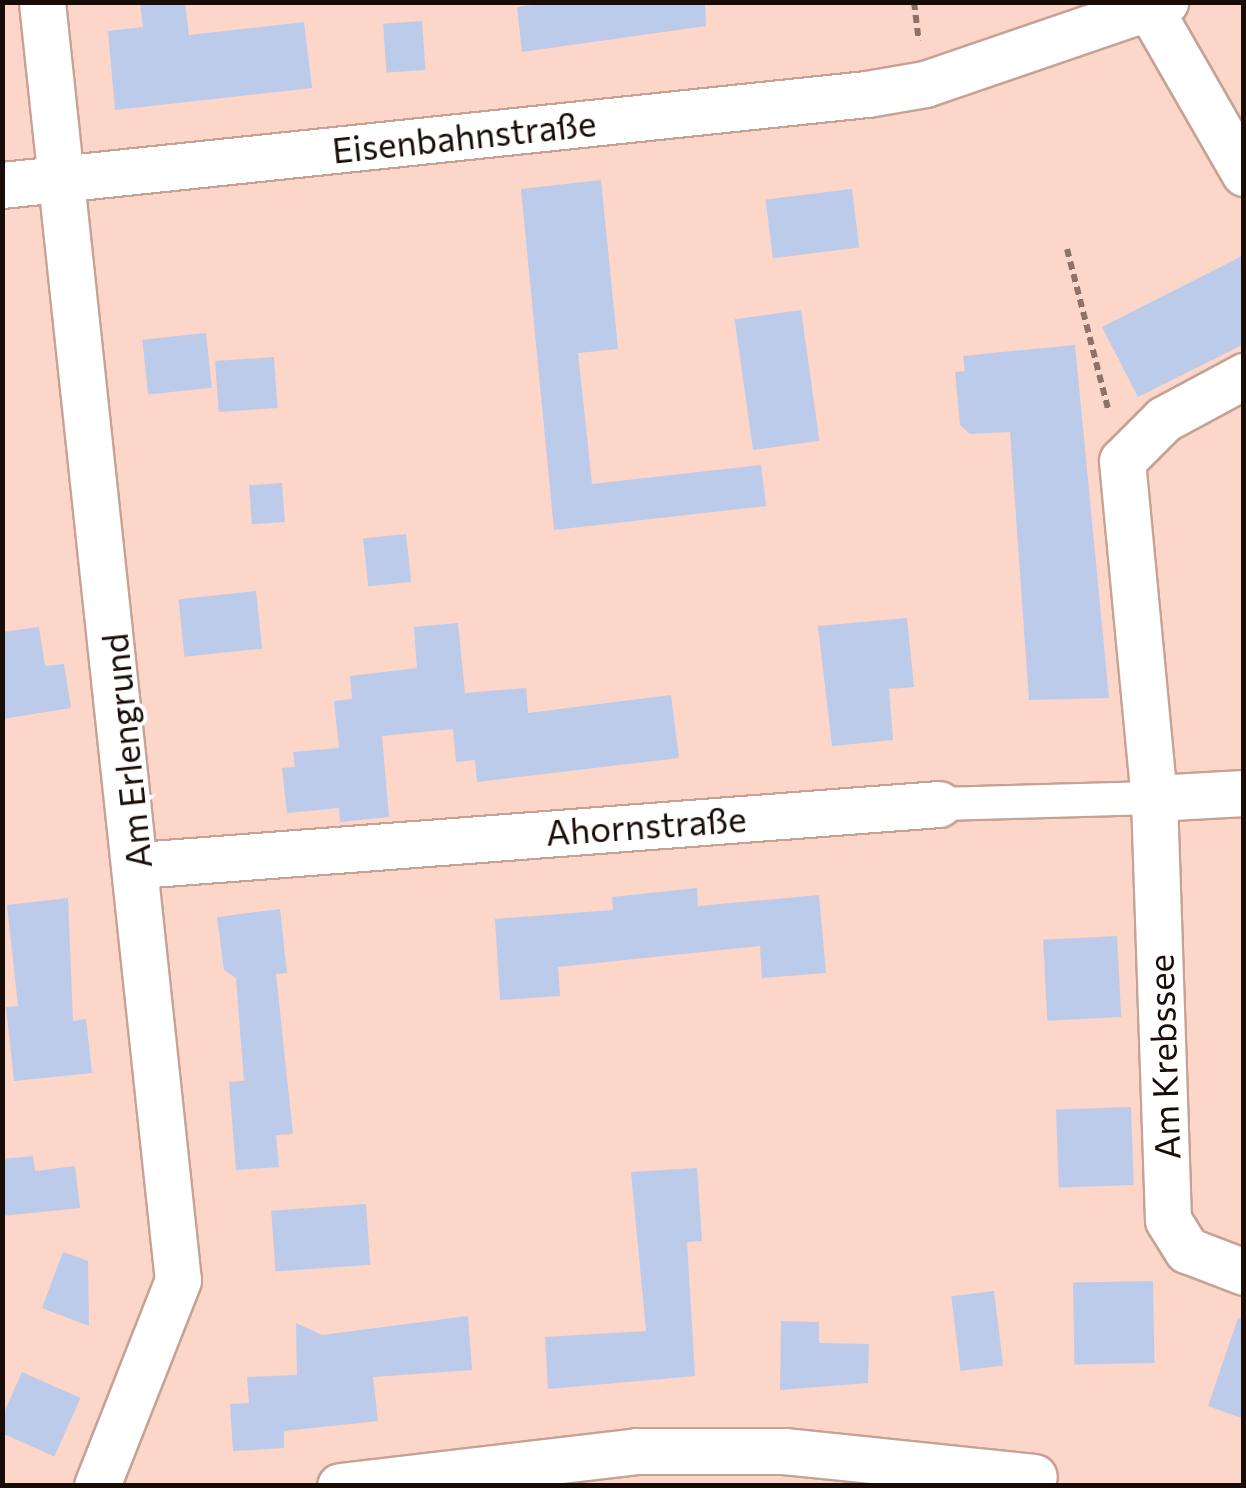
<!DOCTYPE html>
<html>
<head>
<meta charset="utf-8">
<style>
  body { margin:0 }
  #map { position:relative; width:1246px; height:1488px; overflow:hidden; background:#fcd6c8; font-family:Commissioner,sans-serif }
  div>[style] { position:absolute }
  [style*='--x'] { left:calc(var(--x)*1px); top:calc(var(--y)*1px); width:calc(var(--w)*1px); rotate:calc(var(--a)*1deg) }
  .building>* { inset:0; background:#bccbea; transform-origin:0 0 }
  .path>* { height:6px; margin-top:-3px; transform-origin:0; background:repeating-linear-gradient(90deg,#8c7269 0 8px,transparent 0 13px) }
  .roads { filter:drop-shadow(2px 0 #c6a295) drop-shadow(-2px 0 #c6a295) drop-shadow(0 2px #c6a295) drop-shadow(0 -2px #c6a295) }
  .pedestrian>* { height:32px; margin:-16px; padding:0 16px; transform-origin:16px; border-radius:16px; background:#fff }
  .minor>* { height:45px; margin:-22.5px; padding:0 22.5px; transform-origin:22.5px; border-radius:22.5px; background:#fff }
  span { translate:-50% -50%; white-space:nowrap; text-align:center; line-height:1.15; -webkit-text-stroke:8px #fff; paint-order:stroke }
  .street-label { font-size:35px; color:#180c07 }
  .frame { position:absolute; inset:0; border:5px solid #180c07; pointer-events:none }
</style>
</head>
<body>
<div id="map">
  <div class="building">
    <div style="clip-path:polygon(140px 2px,185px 2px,189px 35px,304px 22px,312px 88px,115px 110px,108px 31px,143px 27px)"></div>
    <div style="clip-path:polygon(554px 2px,705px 2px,706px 26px,522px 52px,517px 7px)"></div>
    <div style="left:422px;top:21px;width:49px;height:39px;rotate:86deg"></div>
    <div style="clip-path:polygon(601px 180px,618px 349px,578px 353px,592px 484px,761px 465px,766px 506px,554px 530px,521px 189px)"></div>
    <div style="left:852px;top:189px;width:59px;height:87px;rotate:83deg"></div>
    <div style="clip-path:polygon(1244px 255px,1244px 344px,1138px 397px,1102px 327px)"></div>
    <div style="left:801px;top:310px;width:132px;height:67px;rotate:82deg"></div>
    <div style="left:206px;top:333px;width:55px;height:64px;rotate:84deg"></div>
    <div style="clip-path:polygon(1075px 345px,1109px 698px,1029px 700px,1010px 432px,970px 434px,960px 425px,955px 372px,965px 371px,963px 356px)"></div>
    <div style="left:274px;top:357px;width:51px;height:59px;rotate:86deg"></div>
    <div style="left:282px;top:483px;width:39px;height:33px;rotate:86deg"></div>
    <div style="left:406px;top:534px;width:48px;height:43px;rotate:84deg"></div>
    <div style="left:256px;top:591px;width:58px;height:78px;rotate:84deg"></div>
    <div style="clip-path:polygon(907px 618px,914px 687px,889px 689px,893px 740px,832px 746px,818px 626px)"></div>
    <div style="clip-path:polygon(458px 623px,465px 693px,526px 688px,528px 713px,671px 695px,679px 758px,477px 782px,475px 760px,456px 762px,453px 729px,382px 736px,389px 817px,340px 822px,339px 808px,287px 813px,282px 768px,295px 767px,293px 752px,339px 748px,334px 701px,352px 699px,350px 676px,417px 668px,414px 627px)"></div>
    <div style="clip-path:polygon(39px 627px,45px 666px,64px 664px,71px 708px,2px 719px,2px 632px)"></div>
    <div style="clip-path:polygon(697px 888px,698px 906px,819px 895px,826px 973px,762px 978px,760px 946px,558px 967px,560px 996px,500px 1000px,495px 919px,613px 910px,612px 897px)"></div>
    <div style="clip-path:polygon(68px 898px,73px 1021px,86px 1019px,92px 1073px,14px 1081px,6px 1007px,18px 1006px,7px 905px)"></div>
    <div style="clip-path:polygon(280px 909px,287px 973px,276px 974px,293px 1134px,276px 1135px,279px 1167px,236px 1170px,229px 1082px,244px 1081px,236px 978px,224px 970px,217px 917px)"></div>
    <div style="left:1117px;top:936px;width:81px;height:74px;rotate:87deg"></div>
    <div style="left:1131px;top:1107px;width:78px;height:75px;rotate:88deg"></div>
    <div style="clip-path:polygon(33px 1156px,35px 1171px,75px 1166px,80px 1208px,2px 1216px,2px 1159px)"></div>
    <div style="clip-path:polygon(697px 1168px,702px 1241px,687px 1242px,695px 1376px,548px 1389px,545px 1337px,646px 1331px,631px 1172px)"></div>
    <div style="left:366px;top:1204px;width:61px;height:95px;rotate:86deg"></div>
    <div style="clip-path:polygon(63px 1252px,88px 1261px,89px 1326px,42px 1308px)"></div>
    <div style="left:1153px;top:1281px;width:82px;height:80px;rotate:89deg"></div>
    <div style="left:994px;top:1291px;width:75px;height:43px;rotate:83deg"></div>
    <div style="clip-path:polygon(468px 1316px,472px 1370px,373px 1377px,378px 1421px,284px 1431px,284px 1448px,233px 1451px,230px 1404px,249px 1403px,247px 1377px,297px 1375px,296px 1323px,322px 1335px)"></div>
    <div style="clip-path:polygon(1238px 1318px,1244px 1319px,1244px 1419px,1208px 1406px)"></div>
    <div style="clip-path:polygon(781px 1321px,819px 1322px,819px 1343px,869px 1344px,868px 1383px,780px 1390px)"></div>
    <div style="left:22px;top:1372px;width:64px;height:64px;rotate:24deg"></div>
  </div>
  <div class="path">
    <div style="--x:914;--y:2;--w:39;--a:83"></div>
    <div style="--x:1067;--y:249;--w:168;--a:75.6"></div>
  </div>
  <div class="roads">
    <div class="pedestrian">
      <div style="--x:939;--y:804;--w:215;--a:-1.6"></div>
    </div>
    <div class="minor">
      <div style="--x:42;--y:2;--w:1285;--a:83.93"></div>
      <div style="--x:178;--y:1280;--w:221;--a:111.5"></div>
      <div style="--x:1151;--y:11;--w:187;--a:60.1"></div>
      <div style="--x:2;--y:185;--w:870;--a:-6.01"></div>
      <div style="--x:867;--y:94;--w:59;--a:-9.8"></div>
      <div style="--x:925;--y:84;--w:254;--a:-18.9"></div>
      <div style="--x:1244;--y:376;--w:91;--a:151.7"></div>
      <div style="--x:1164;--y:419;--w:59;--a:135"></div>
      <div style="--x:1122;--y:461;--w:339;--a:84.6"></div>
      <div style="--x:1154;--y:798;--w:422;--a:88.1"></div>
      <div style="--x:1168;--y:1220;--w:36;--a:58"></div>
      <div style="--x:1187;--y:1250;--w:61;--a:21.1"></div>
      <div style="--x:1154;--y:798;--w:90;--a:-3.2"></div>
      <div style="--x:139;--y:865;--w:802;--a:-4.36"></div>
      <div style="--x:340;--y:1486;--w:298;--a:-6.7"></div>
      <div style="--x:636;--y:1451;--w:148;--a:0"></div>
      <div style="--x:784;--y:1451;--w:251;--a:5.9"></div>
    </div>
  </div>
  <div class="street-label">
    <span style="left:464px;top:136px;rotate:-6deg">Eisenbahnstraße</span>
    <span style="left:126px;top:751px;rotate:-96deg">Am Erlengrund</span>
    <span style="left:646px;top:825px;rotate:-4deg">Ahornstraße</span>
    <span style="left:1163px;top:1057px;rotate:-92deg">Am Krebssee</span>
  </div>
  <div class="frame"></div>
</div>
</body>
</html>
